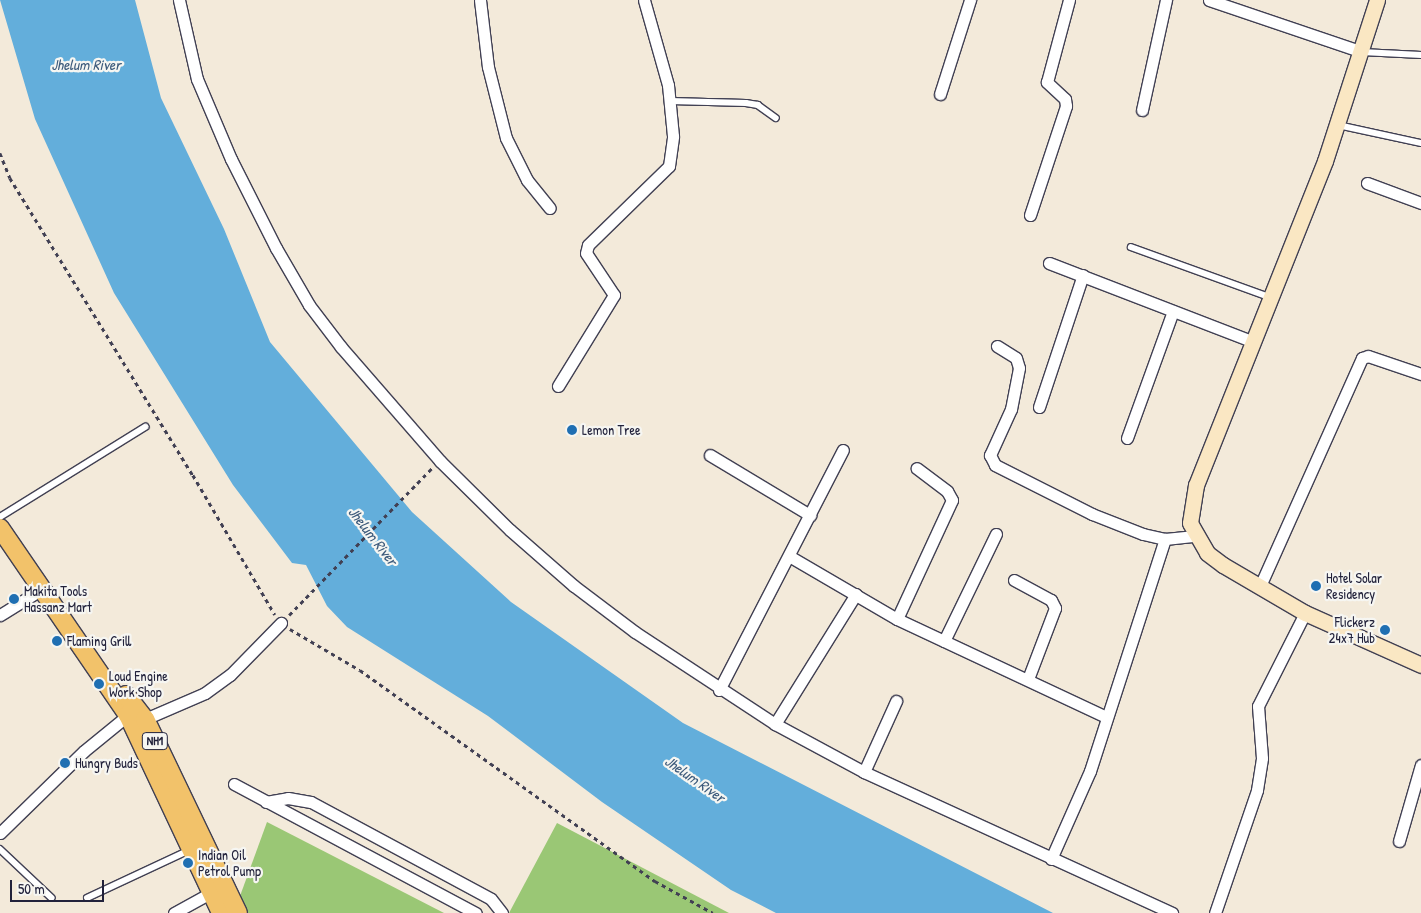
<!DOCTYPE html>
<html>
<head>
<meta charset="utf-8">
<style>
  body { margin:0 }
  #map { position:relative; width:1421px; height:913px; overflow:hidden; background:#f3eada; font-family:"Patrick Hand",sans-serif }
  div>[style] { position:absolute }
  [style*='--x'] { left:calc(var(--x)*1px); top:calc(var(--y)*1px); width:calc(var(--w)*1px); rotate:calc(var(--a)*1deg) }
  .green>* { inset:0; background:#9ac775 }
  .water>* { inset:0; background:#63aedb }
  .path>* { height:2.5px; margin-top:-1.25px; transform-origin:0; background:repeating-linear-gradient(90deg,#414053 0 4px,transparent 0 8px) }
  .roads { filter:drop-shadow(1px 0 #414053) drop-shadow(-1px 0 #414053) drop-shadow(0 1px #414053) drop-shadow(0 -1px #414053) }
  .service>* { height:5.5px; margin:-2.75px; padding:0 2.75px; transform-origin:2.75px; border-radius:2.75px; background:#fff }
  .minor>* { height:11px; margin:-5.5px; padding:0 5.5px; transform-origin:5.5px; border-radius:5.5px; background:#fff }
  .secondary>* { height:15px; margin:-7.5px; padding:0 7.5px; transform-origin:7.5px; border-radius:7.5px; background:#fae7c3 }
  .trunk>* { height:18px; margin:-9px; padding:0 9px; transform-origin:9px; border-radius:9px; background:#f2c26a }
  .dots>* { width:14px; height:14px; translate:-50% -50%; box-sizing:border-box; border:2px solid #f6f6f2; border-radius:50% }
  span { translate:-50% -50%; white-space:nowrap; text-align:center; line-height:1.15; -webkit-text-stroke:4.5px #f6f6f2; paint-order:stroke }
  .shield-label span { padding:1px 4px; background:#f6f6f2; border:1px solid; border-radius:4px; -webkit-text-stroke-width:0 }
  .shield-label { font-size:12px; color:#22223b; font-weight:700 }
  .poi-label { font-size:14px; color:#22223b }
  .left { translate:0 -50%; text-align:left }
  .right { translate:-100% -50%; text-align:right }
  .water-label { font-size:15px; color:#3c5a7b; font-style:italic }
  .scale { position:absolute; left:10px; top:880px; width:94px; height:22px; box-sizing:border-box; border:2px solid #22223b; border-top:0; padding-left:6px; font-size:15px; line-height:18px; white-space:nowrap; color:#22223b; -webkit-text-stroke:4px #f6f6f2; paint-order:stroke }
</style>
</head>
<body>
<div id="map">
  <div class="green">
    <div style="clip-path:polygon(267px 822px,444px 913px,248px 913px,240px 896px)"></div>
    <div style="clip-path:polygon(557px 823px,729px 913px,509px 913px)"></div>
  </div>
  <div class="water">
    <div style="clip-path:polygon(0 0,135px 0,161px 98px,224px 229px,270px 342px,412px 512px,511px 602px,683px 723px,1053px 913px,776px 913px,731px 890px,602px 802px,488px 716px,347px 627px,327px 606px,306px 565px,292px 563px,233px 485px,114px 293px,35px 119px)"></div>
  </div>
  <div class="path">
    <div style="--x:0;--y:153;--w:27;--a:68"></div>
    <div style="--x:10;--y:178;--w:349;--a:58.4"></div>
    <div style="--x:193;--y:475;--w:162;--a:59.6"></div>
    <div style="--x:289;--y:615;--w:205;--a:-45.8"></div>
    <div style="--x:290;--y:629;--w:81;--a:30.4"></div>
    <div style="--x:360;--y:670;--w:363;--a:35.6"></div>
    <div style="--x:655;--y:881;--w:66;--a:28.9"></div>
  </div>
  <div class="roads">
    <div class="service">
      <div style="--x:1362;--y:52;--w:59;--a:2.9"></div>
      <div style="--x:670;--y:101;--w:76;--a:1.5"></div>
      <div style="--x:746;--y:103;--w:12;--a:9"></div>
      <div style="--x:758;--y:105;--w:22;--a:36"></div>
      <div style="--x:1338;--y:125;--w:85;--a:12.2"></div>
      <div style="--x:1131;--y:247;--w:147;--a:19.9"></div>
      <div style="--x:0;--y:517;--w:171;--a:-31.8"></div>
      <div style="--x:0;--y:849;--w:71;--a:43.3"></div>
      <div style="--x:87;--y:898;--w:114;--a:-25"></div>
    </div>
    <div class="minor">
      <div style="--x:179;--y:0;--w:81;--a:77.2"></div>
      <div style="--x:197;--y:79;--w:87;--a:67"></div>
      <div style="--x:231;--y:159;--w:100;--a:63.2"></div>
      <div style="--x:276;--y:248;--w:66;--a:59.9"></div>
      <div style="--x:309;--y:305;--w:53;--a:52.7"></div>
      <div style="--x:341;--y:347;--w:151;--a:49"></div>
      <div style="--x:440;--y:461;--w:98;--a:44.6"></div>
      <div style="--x:510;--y:530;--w:85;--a:41.2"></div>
      <div style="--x:574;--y:586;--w:76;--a:37"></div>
      <div style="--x:635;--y:632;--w:168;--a:33.3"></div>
      <div style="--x:775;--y:724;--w:101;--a:28.3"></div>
      <div style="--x:864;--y:772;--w:339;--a:24.6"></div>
      <div style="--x:480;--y:0;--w:67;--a:83.2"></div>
      <div style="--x:488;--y:67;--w:73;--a:75.8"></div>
      <div style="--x:506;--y:138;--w:47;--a:63.4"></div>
      <div style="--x:527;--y:180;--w:36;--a:51"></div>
      <div style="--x:1209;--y:0;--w:159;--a:18.7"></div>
      <div style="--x:940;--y:94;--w:99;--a:-72.3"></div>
      <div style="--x:1142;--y:110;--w:113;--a:-77.7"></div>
      <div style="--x:1367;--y:183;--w:58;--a:20.3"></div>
      <div style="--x:1030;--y:215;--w:115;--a:-71.7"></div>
      <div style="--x:1066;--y:106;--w:7;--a:-98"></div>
      <div style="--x:1065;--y:99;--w:25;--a:-137"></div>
      <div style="--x:1047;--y:82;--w:85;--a:-75"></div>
      <div style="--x:1049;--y:263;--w:220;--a:21.1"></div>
      <div style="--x:997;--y:346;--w:22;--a:32"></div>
      <div style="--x:1016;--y:358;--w:10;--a:73"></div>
      <div style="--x:1019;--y:368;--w:42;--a:101"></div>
      <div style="--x:1011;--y:409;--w:51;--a:114.5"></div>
      <div style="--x:990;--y:455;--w:11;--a:63"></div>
      <div style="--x:995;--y:465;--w:109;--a:26.8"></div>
      <div style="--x:1092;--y:514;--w:55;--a:21.4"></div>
      <div style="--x:1143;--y:534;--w:23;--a:13"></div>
      <div style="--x:1165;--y:539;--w:30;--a:-6"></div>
      <div style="--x:558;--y:386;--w:107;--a:-58.4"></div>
      <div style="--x:614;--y:295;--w:50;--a:-123.7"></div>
      <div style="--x:586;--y:253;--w:8;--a:-76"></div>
      <div style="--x:588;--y:245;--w:113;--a:-44.3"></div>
      <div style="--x:669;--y:166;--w:30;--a:-82"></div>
      <div style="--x:673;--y:136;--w:51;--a:-95.6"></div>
      <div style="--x:668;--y:85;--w:88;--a:-105.8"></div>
      <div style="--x:1039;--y:407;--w:139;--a:-71.6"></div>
      <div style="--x:1127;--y:438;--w:135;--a:-70.1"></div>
      <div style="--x:710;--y:455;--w:117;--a:31"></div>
      <div style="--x:789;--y:556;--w:125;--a:30.3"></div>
      <div style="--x:897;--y:619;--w:231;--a:25.1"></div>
      <div style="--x:1014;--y:580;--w:42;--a:28.4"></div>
      <div style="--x:1051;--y:600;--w:9;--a:63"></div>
      <div style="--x:1055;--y:608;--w:76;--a:110.8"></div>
      <div style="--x:1260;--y:586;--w:250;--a:-65.9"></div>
      <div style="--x:1362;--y:358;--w:6;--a:-18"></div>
      <div style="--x:1368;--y:356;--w:56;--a:18.8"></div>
      <div style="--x:0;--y:615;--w:49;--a:-31.8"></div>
      <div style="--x:897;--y:619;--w:131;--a:-65.2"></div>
      <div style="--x:952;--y:500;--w:10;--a:-119"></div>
      <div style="--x:947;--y:491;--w:38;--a:-143"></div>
      <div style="--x:944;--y:641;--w:119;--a:-64.1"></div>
      <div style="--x:719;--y:690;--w:270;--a:-62.7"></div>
      <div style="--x:145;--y:719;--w:65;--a:-23.4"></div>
      <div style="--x:205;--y:693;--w:31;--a:-36"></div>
      <div style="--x:230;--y:675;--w:73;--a:-45.6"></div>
      <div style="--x:775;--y:724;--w:153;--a:-58.1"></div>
      <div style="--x:864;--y:772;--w:78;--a:-65.7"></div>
      <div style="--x:234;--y:784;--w:274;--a:28.1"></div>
      <div style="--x:266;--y:802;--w:22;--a:-10"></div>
      <div style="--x:288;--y:798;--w:23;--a:10"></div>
      <div style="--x:311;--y:802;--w:204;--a:28.3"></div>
      <div style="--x:491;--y:899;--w:18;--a:52"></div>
      <div style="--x:0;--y:833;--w:117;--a:-44.3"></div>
      <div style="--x:84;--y:751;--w:57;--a:-39.3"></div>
      <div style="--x:1399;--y:841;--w:79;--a:-73.9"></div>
      <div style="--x:1051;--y:859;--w:96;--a:-66.1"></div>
      <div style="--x:1090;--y:771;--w:244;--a:-72.1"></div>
      <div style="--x:174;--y:913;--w:43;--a:-28.9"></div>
      <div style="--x:1215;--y:913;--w:130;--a:-71.1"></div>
      <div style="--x:1257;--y:790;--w:32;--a:-81"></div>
      <div style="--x:1262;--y:758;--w:52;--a:-94.4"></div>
      <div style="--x:1258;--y:706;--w:104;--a:-63.2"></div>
    </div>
    <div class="secondary">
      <div style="--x:1377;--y:0;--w:169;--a:107.9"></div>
      <div style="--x:1325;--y:161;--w:349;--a:111.7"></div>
      <div style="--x:1196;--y:485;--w:38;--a:99"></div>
      <div style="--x:1190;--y:523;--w:34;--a:60"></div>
      <div style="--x:1207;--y:553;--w:20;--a:37"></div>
      <div style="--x:1223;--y:565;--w:95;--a:30.3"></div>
      <div style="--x:1305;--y:613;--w:127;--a:24.1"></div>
    </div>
    <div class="trunk">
      <div style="--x:0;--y:528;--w:227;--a:55.6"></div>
      <div style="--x:128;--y:715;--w:219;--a:64.8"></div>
      <div style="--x:126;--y:695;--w:31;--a:52"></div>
      <div style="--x:145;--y:719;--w:215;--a:64.4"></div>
    </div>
  </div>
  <div class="dots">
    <div style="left:572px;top:430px;background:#1f6fb2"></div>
    <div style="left:1316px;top:586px;background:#1f6fb2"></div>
    <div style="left:14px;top:599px;background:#1f6fb2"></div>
    <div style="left:1385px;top:630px;background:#1f6fb2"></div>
    <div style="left:57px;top:641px;background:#1f6fb2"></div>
    <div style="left:99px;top:684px;background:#1f6fb2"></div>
    <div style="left:65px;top:763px;background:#1f6fb2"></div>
    <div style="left:188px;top:863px;background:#1f6fb2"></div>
  </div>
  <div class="shield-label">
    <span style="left:155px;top:741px">NH1</span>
  </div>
  <div class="poi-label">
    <span class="left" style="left:582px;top:430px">Lemon Tree</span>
    <span class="left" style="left:1326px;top:586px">Hotel Solar<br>Residency</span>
    <span class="left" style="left:24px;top:599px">Makita Tools<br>Hassanz Mart</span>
    <span class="right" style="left:1375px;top:630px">Flickerz<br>24x7 Hub</span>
    <span class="left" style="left:67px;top:641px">Flaming Grill</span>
    <span class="left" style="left:109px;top:684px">Loud Engine<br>Work Shop</span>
    <span class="left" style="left:75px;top:763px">Hungry Buds</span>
    <span class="left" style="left:198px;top:863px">Indian Oil<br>Petrol Pump</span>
  </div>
  <div class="water-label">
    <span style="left:86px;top:65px">Jhelum River</span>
    <span style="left:373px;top:536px;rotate:52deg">Jhelum River</span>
    <span style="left:695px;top:779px;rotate:35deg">Jhelum River</span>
  </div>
  <div class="scale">50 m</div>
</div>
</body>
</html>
